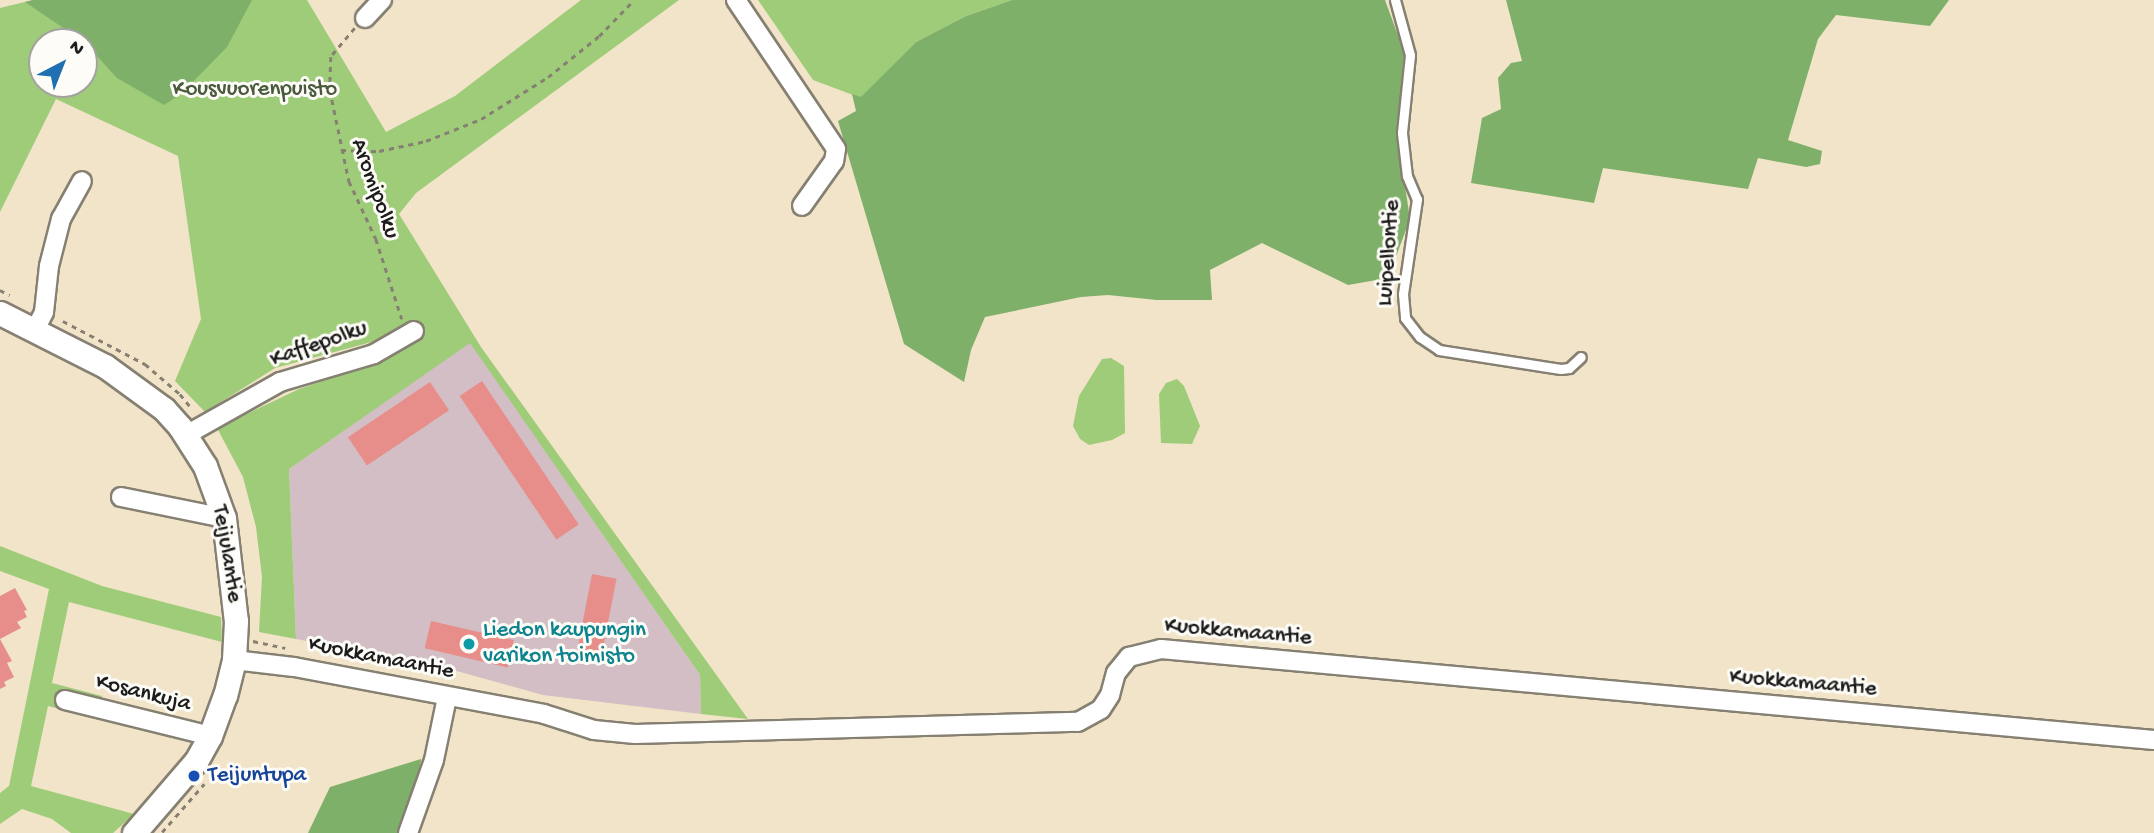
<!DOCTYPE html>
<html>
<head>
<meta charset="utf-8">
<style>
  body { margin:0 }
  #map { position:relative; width:2154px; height:833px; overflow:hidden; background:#f1e4c8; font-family:"Gochi Hand",sans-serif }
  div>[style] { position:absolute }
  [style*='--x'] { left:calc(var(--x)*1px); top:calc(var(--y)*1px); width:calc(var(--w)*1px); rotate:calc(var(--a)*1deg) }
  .industrial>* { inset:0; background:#d2bec4 }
  .green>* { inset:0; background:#9fcc79 }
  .forest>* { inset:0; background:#7fb069 }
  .building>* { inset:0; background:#e78e8b; transform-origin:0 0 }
  .path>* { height:2.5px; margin-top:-1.25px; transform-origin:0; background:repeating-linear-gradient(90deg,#868072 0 5px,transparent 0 10px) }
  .roads { filter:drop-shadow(2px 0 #868072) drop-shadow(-2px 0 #868072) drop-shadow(0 2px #868072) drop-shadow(0 -2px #868072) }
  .service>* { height:9px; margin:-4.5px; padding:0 4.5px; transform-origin:4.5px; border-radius:4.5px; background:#fff }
  .minor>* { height:18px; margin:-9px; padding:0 9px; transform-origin:9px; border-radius:9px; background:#fff }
  .tertiary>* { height:23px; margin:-11.5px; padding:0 11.5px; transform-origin:11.5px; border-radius:11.5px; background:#fff }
  .dots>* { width:19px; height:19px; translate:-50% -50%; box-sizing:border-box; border:4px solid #fdfcf7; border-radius:50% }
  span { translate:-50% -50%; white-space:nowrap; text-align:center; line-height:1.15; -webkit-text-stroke:6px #fdfcf7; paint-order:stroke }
  .park-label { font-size:23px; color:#4a5a3d }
  .street-label { font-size:23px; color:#1c1c1c }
  .culture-label { font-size:23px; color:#0d838f }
  .left { translate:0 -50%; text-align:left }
  .transit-label { font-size:23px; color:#164399 }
  .north { position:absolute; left:28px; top:28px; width:70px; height:70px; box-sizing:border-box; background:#fdfcf7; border:2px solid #a3a29f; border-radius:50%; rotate:42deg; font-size:19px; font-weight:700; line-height:28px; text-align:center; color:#1c1c1c }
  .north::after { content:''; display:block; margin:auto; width:24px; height:32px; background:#1f6fb2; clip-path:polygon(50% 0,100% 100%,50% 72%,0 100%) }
</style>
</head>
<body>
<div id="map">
  <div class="industrial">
    <div style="clip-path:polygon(470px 342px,700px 675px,701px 714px,543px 695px,435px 665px,296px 639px,289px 469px)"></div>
  </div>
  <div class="green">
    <div style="clip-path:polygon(evenodd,33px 0,307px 0,386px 132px,455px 96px,581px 0,679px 0,416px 193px,399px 214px,481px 347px,748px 719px,701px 714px,700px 675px,470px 343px,289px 469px,296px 639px,259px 632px,262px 577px,256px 527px,243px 477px,217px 428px,299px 389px,385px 360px,379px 340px,275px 368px,205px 412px,175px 381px,201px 319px,178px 156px,56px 99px,0 212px,0 8px,33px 0,42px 42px,84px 42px,84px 84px,42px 84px,42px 42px)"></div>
    <div style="clip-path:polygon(758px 0,1012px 0,966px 16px,916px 42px,861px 98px,813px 80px)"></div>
    <div style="clip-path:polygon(1111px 358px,1124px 366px,1125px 433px,1112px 440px,1089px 445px,1080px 439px,1073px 426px,1079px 396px,1102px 359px)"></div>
    <div style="clip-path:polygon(1177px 379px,1184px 386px,1200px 426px,1192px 444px,1161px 443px,1159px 394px,1166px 383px)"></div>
    <div style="clip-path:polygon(0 546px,102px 586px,221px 617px,222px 642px,69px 602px,52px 683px,102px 696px,98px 719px,48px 706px,31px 786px,134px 814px,113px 833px,71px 833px,52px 819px,22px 809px,0 824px,0 793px,9px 786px,49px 589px,0 571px)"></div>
  </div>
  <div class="forest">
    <div style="clip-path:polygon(33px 0,252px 0,227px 47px,182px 93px,164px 105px,117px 78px,84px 42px,25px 2px)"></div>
    <div style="clip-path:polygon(1012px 0,1385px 0,1404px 52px,1397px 134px,1410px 219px,1388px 278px,1348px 285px,1262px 243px,1210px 270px,1212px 300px,1157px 300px,1108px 295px,1081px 297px,985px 317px,971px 350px,964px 382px,904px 344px,838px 121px,856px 111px,852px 94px,861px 97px,916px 42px,966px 16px)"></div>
    <div style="clip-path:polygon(1506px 0,1949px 0,1930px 26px,1836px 15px,1818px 39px,1788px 140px,1822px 151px,1820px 164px,1806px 167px,1758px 158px,1748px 189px,1603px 168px,1594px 203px,1471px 183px,1482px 118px,1501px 109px,1498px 78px,1511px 63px,1522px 61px)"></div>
    <div style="clip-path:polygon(421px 759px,419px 779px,400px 833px,308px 833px,330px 787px)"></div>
  </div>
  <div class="building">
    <div style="left:482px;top:381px;width:173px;height:27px;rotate:56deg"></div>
    <div style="left:430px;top:382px;width:34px;height:99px;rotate:56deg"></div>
    <div style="left:592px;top:574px;width:25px;height:80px;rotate:11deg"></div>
    <div style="clip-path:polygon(15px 588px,27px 610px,24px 611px,27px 617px,17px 622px,21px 628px,0 639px,12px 661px,7px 663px,14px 677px,4px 682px,6px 686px,0 689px,0 596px)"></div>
    <div style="left:431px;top:621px;width:85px;height:28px;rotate:13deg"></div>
  </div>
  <div class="path">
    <div style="--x:355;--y:28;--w:38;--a:130"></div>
    <div style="--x:331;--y:57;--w:33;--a:92"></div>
    <div style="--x:330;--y:90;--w:93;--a:78.2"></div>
    <div style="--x:349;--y:181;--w:64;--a:65"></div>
    <div style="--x:376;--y:239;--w:84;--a:72"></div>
    <div style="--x:304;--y:93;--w:26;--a:-7"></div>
    <div style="--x:341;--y:150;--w:38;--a:2"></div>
    <div style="--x:379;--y:151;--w:48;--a:-12"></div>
    <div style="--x:426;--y:141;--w:59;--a:-21.8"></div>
    <div style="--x:481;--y:119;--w:79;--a:-32.1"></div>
    <div style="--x:548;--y:77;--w:65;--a:-38.8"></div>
    <div style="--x:599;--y:36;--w:50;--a:-45.8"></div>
    <div style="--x:0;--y:290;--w:11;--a:27"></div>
    <div style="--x:63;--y:321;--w:93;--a:27.7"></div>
    <div style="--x:145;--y:364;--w:46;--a:40.6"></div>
    <div style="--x:180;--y:394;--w:19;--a:51"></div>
    <div style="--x:253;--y:641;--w:33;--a:12"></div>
    <div style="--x:162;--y:832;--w:64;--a:-48.8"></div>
  </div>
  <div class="roads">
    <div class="service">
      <div style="--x:1395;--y:0;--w:57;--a:74.7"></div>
      <div style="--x:1410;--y:55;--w:78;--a:95.9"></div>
      <div style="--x:1402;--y:133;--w:43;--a:83.4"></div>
      <div style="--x:1407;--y:176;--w:25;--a:67"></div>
      <div style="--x:1417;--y:199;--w:96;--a:98.4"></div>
      <div style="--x:1403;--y:294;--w:24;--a:85"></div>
      <div style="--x:1405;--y:318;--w:24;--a:52"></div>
      <div style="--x:1420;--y:337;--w:23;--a:34"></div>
      <div style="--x:1439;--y:350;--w:123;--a:8.9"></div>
      <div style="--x:1561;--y:369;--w:8;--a:-7"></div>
      <div style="--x:1569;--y:368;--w:16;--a:-43"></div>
    </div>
    <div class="minor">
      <div style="--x:736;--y:0;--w:179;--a:56.1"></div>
      <div style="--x:836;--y:149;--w:12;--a:99"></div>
      <div style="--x:834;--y:161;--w:55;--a:125.4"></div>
      <div style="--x:365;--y:18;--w:25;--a:-47"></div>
      <div style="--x:35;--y:330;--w:20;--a:-63"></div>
      <div style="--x:44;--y:312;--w:46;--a:-83.8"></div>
      <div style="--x:49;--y:266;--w:49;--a:-75.7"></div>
      <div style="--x:61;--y:219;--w:43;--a:-61.1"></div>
      <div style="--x:186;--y:435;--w:108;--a:-29.4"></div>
      <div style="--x:280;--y:382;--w:98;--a:-16.6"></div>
      <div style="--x:374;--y:354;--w:46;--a:-29.9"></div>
      <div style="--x:121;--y:497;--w:105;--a:11.5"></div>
      <div style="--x:234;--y:660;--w:60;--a:6.7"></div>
      <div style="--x:294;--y:667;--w:254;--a:10.6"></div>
      <div style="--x:544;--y:714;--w:52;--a:17.7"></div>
      <div style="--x:594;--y:730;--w:41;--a:5.6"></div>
      <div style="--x:635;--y:734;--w:443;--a:-1.6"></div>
      <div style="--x:1078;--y:722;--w:26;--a:-29"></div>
      <div style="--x:1101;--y:709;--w:17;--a:-57"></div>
      <div style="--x:1110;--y:695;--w:23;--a:-75"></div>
      <div style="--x:1116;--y:673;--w:21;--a:-51"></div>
      <div style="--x:1129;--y:657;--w:33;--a:-14"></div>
      <div style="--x:1161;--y:649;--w:997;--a:5.24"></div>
      <div style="--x:65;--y:700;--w:149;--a:13.9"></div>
      <div style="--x:408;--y:833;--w:77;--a:-70.4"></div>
      <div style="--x:434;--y:760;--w:64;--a:-78.3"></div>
    </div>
    <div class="tertiary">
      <div style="--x:0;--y:313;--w:118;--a:26.8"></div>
      <div style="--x:105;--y:366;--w:73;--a:36.1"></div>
      <div style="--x:164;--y:409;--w:24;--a:48"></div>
      <div style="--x:180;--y:427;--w:46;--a:57.3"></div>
      <div style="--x:205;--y:466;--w:55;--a:69.9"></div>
      <div style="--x:224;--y:518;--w:104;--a:83.4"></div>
      <div style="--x:236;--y:621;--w:39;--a:93"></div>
      <div style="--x:234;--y:660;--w:36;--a:104"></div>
      <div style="--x:225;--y:695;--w:44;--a:110.1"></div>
      <div style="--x:210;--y:736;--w:29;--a:119"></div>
      <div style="--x:196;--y:761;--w:95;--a:130.7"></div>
    </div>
  </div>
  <div class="dots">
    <div style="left:469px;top:644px;background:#0f9aa8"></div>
    <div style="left:194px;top:776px;background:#1a4fb4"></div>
  </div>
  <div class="park-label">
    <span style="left:255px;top:90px">Kousvuorenpuisto</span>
  </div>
  <div class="street-label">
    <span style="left:374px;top:189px;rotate:70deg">Aromipolku</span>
    <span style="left:1390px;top:253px;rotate:-86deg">Luipellontie</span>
    <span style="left:319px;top:345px;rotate:-19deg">Kaffepolku</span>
    <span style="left:226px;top:554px;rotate:81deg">Teijulantie</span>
    <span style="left:1238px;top:633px;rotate:5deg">Kuokkamaantie</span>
    <span style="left:381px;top:659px;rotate:11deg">Kuokkamaantie</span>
    <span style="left:1803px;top:684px;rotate:5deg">Kuokkamaantie</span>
    <span style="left:143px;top:694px;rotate:14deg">Kosankuja</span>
  </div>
  <div class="culture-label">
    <span class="left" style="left:483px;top:644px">Liedon kaupungin<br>varikon toimisto</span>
  </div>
  <div class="transit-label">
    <span class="left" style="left:208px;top:776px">Teijuntupa</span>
  </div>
  <div class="north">N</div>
</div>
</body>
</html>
